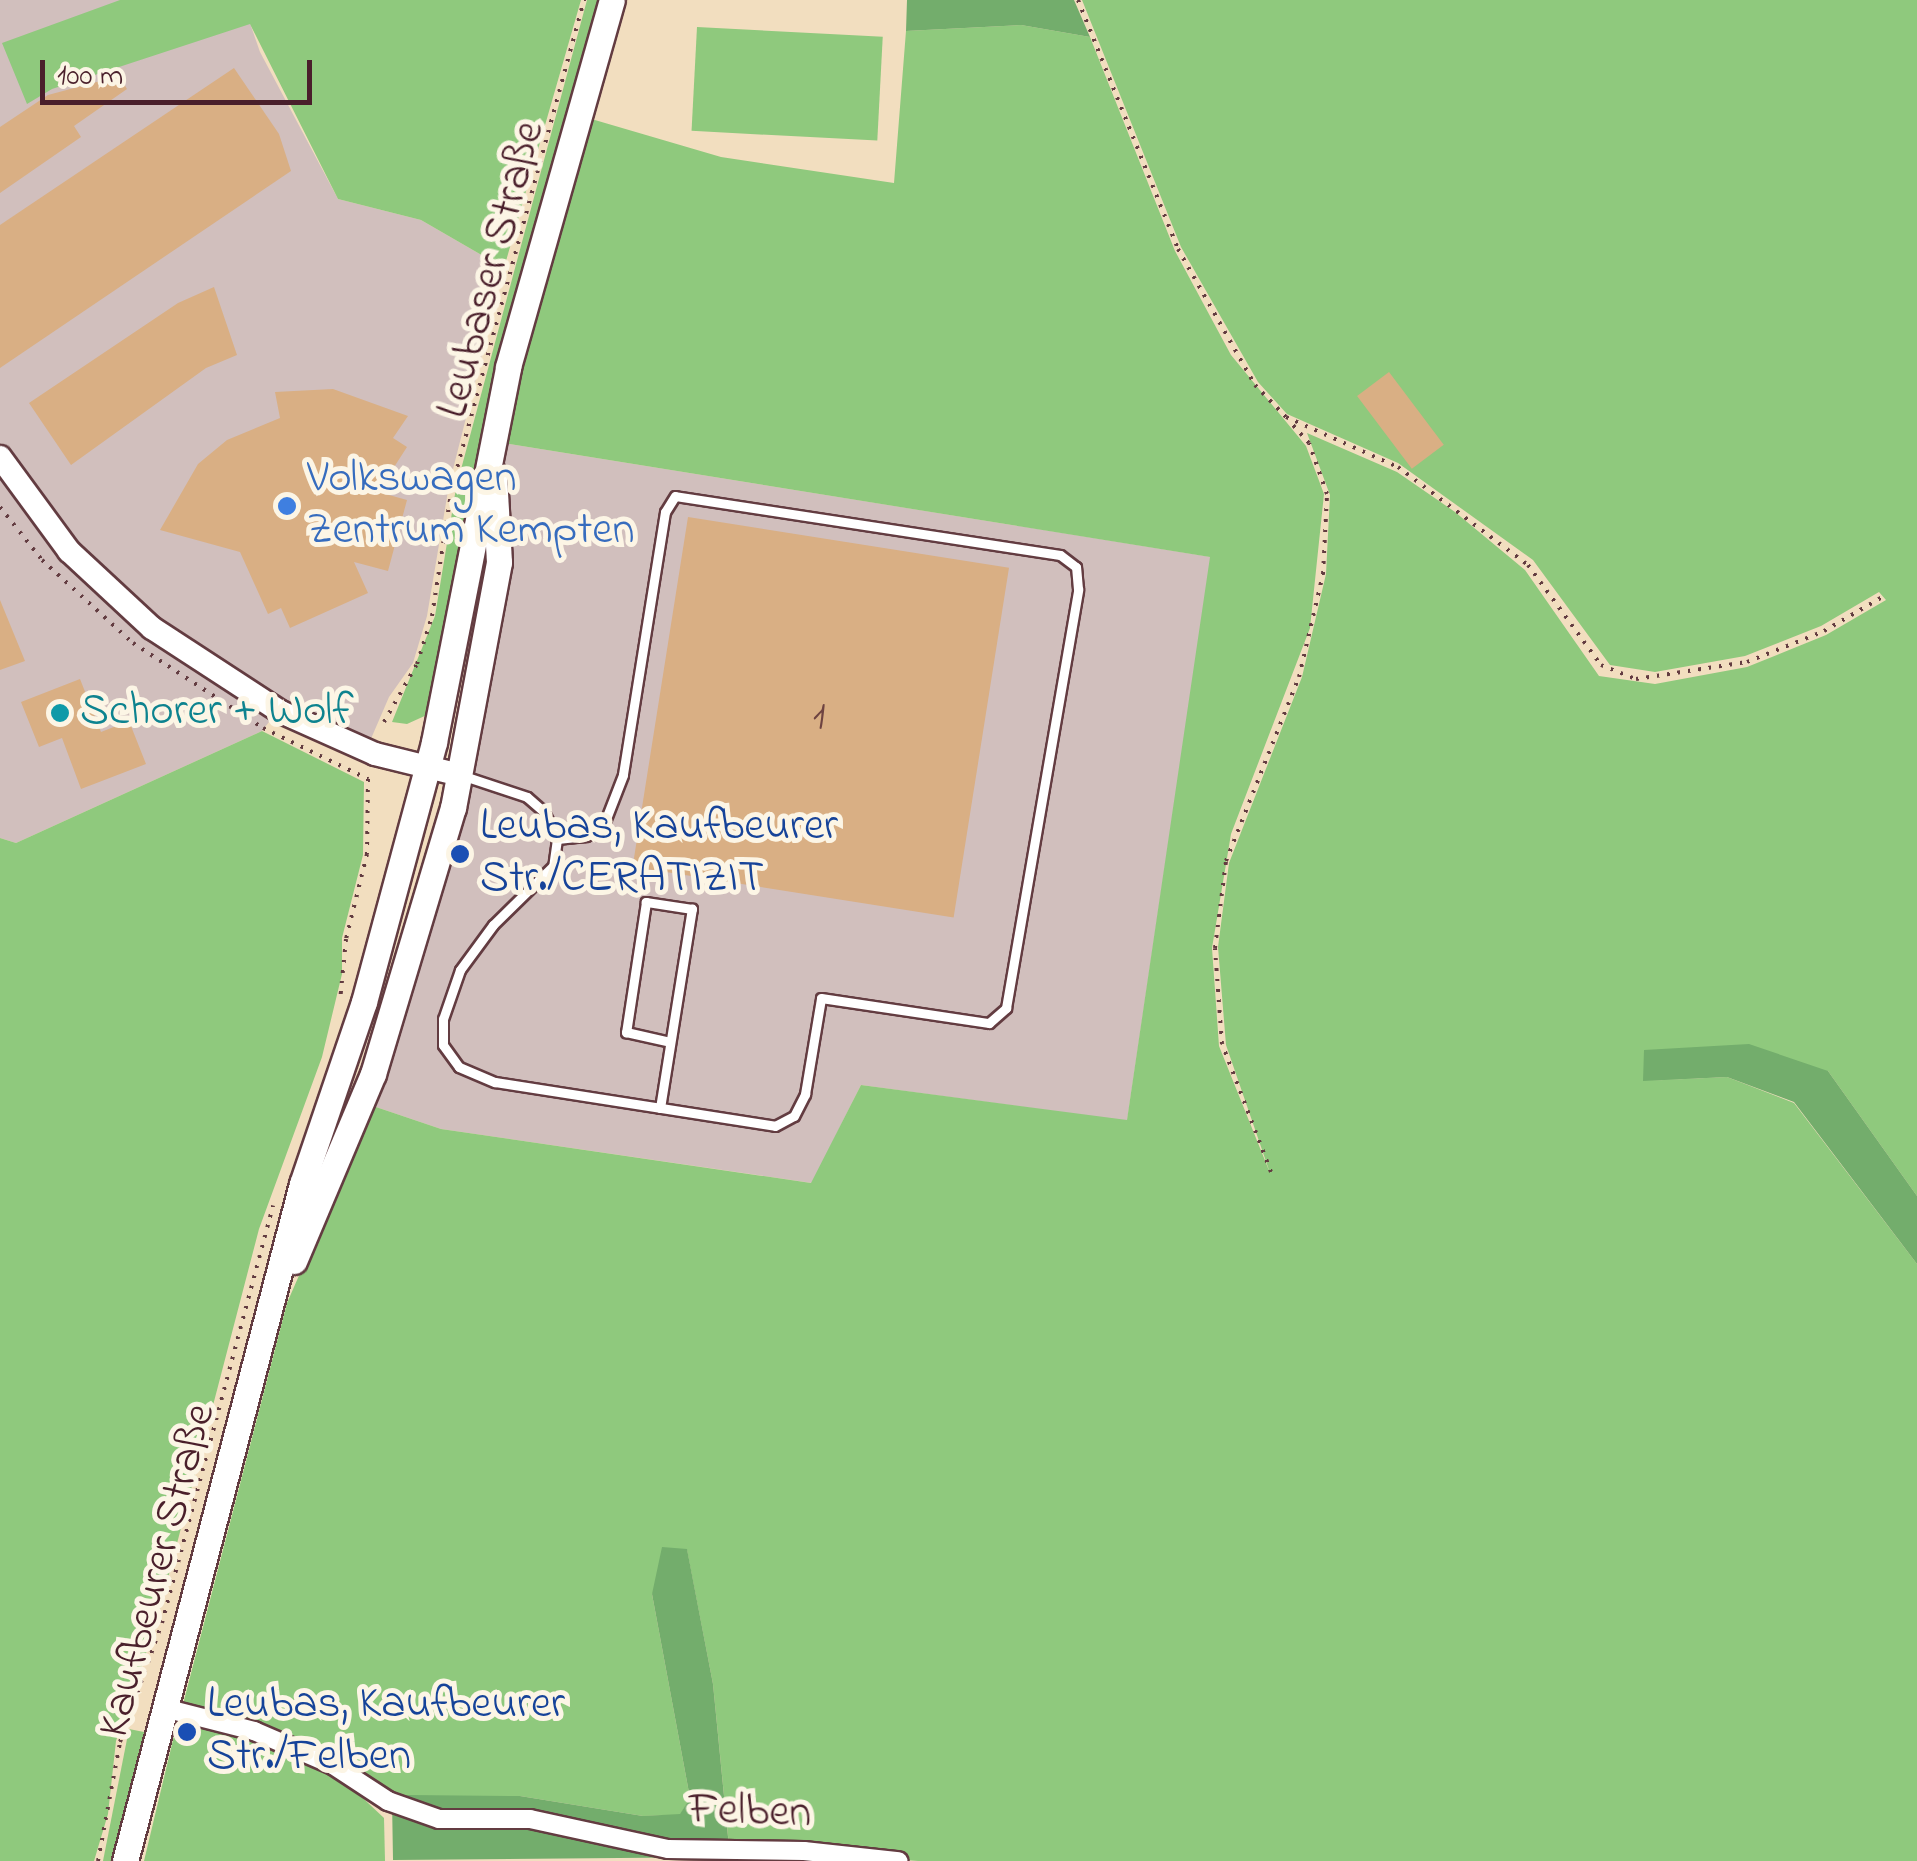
<!DOCTYPE html>
<html>
<head>
<meta charset="utf-8">
<style>
  body { margin:0 }
  #map { position:relative; width:1917px; height:1861px; overflow:hidden; background:#f2debf; font-family:"Indie Flower",sans-serif }
  div>[style] { position:absolute }
  [style*='--x'] { left:calc(var(--x)*1px); top:calc(var(--y)*1px); width:calc(var(--w)*1px); rotate:calc(var(--a)*1deg) }
  .industrial>* { inset:0; background:#d1bfbd }
  .green>* { inset:0; background:#8fc97d; transform-origin:0 0 }
  .forest>* { inset:0; background:#73ad6c }
  .building>* { inset:0; background:#d9af84; transform-origin:0 0 }
  .path>* { height:4px; margin-top:-2px; transform-origin:0; background:repeating-linear-gradient(90deg,#633c41 0 2.5px,transparent 0 10.5px) }
  .roads { filter:drop-shadow(2px 0 #633c41) drop-shadow(-2px 0 #633c41) drop-shadow(0 2px #633c41) drop-shadow(0 -2px #633c41) }
  .service>* { height:9px; margin:-4.5px; padding:0 4.5px; transform-origin:4.5px; border-radius:4.5px; background:#fff }
  .minor>* { height:18px; margin:-9px; padding:0 9px; transform-origin:9px; border-radius:9px; background:#fff }
  .tertiary>* { height:22px; margin:-11px; padding:0 11px; transform-origin:11px; border-radius:11px; background:#fff }
  .secondary>* { height:25px; margin:-12.5px; padding:0 12.5px; transform-origin:12.5px; border-radius:12.5px; background:#fff }
  .dots>* { width:28px; height:28px; translate:-50% -50%; box-sizing:border-box; border:5px solid #fcf5e5; border-radius:50% }
  span { translate:-50% -50%; white-space:nowrap; text-align:center; line-height:1.15; -webkit-text-stroke:10px #fcf5e5; paint-order:stroke }
  .number-label { font-size:40px; color:#6e4341 }
  .number-label span { -webkit-text-stroke-width:0 }
  .street-label { font-size:45px; color:#4a1f2b }
  .shop-label { font-size:45px; color:#366cbe }
  .left { translate:0 -50%; text-align:left }
  .culture-label { font-size:45px; color:#0d838f }
  .transit-label { font-size:45px; color:#164399 }
  .scale { position:absolute; left:40px; top:60px; width:272px; height:45px; box-sizing:border-box; border:5px solid #4a1f2b; border-top:0; padding-left:12px; font-size:30px; line-height:35px; white-space:nowrap; color:#4a1f2b; -webkit-text-stroke:8px #fcf5e5; paint-order:stroke }
</style>
</head>
<body>
<div id="map">
  <div class="industrial">
    <div style="clip-path:polygon(0 0,242px 0,260px 52px,338px 199px,421px 220px,504px 268px,449px 485px,427px 616px,413px 663px,389px 697px,370px 741px,286px 700px,262px 731px,16px 843px,0 838px)"></div>
    <div style="clip-path:polygon(503px 443px,1211px 557px,1127px 1121px,861px 1085px,812px 1183px,441px 1129px,373px 1106px,465px 783px,503px 495px)"></div>
  </div>
  <div class="green">
    <div style="clip-path:polygon(120px 0,581px 0,504px 268px,421px 220px,338px 199px,250px 24px,52px 89px,27px 104px,2px 43px)"></div>
    <div style="clip-path:polygon(587px 0,602px 0,429px 714px,407px 724px,392px 722px,435px 616px,456px 488px)"></div>
    <div style="clip-path:polygon(1082px 0,1917px 0,1917px 1196px,1828px 1071px,1643px 1081px,1727px 1077px,1794px 1103px,1917px 1264px,1917px 1861px,918px 1861px,729px 1846px,713px 1684px,687px 1550px,652px 1594px,690px 1798px,680px 1815px,643px 1816px,520px 1796px,392px 1800px,182px 1708px,287px 1303px,373px 1106px,441px 1129px,811px 1183px,861px 1085px,1127px 1120px,1210px 557px,503px 443px,588px 118px,721px 157px,894px 183px,906px 31px,1021px 25px,1090px 37px,1175px 251px,1231px 355px,1306px 446px,1324px 494px,1310px 628px,1231px 834px,1212px 948px,1219px 1046px,1270px 1173px,1226px 1045px,1218px 947px,1229px 863px,1302px 677px,1326px 574px,1330px 495px,1307px 433px,1397px 472px,1455px 512px,1525px 570px,1599px 676px,1655px 684px,1747px 667px,1826px 635px,1886px 600px,1879px 592px,1821px 626px,1745px 656px,1655px 672px,1610px 665px,1533px 560px,1398px 463px,1287px 414px,1258px 382px,1181px 247px)"></div>
    <div style="left:697px;top:27px;width:186px;height:104px;rotate:3deg"></div>
    <div style="clip-path:polygon(262px 731px,364px 782px,363px 855px,342px 938px,342px 974px,322px 1057px,259px 1229px,156px 1624px,116px 1741px,108px 1814px,94px 1861px,0 1861px,0 838px,16px 843px)"></div>
    <div style="clip-path:polygon(178px 1719px,253px 1734px,331px 1768px,384px 1818px,385px 1861px,144px 1861px)"></div>
    <div style="clip-path:polygon(129px 1729px,149px 1733px,113px 1861px,103px 1861px)"></div>
  </div>
  <div class="forest">
    <div style="clip-path:polygon(907px 0,1074px 0,1090px 37px,1021px 25px,906px 31px)"></div>
    <div style="clip-path:polygon(1749px 1044px,1828px 1071px,1917px 1196px,1917px 1264px,1794px 1102px,1727px 1077px,1643px 1081px,1644px 1050px)"></div>
    <div style="clip-path:polygon(662px 1547px,687px 1549px,713px 1684px,730px 1857px,393px 1860px,392px 1800px,408px 1795px,520px 1796px,643px 1816px,680px 1814px,690px 1798px,652px 1594px)"></div>
  </div>
  <div class="building">
    <div style="clip-path:polygon(234px 68px,279px 134px,291px 171px,0 368px,0 225px)"></div>
    <div style="clip-path:polygon(119px 76px,127px 89px,74px 126px,81px 137px,0 193px,0 127px,48px 95px)"></div>
    <div style="clip-path:polygon(214px 287px,237px 355px,206px 368px,71px 465px,29px 403px,178px 303px)"></div>
    <div style="left:1389px;top:372px;width:91px;height:40px;rotate:53deg"></div>
    <div style="clip-path:polygon(333px 389px,408px 416px,393px 438px,407px 447px,378px 492px,407px 500px,388px 571px,354px 562px,368px 593px,290px 628px,281px 608px,268px 614px,240px 552px,160px 530px,198px 464px,227px 440px,280px 418px,275px 392px)"></div>
    <div style="left:688px;top:517px;width:325px;height:354px;rotate:9deg"></div>
    <div style="clip-path:polygon(0 600px,25px 661px,0 670px)"></div>
    <div style="clip-path:polygon(80px 679px,101px 732px,129px 721px,146px 764px,81px 789px,62px 738px,39px 747px,21px 702px)"></div>
  </div>
  <div class="path">
    <div style="--x:1078;--y:0;--w:268;--a:68.1"></div>
    <div style="--x:1178;--y:249;--w:156;--a:60.5"></div>
    <div style="--x:1255;--y:385;--w:45;--a:45.9"></div>
    <div style="--x:1286;--y:417;--w:123;--a:24.1"></div>
    <div style="--x:1398;--y:467;--w:163;--a:37"></div>
    <div style="--x:1528;--y:565;--w:124;--a:53.9"></div>
    <div style="--x:1601;--y:665;--w:38;--a:22"></div>
    <div style="--x:1636;--y:679;--w:112;--a:-8.7"></div>
    <div style="--x:1747;--y:662;--w:83;--a:-21.9"></div>
    <div style="--x:1824;--y:631;--w:69;--a:-30.3"></div>
    <div style="--x:0;--y:507;--w:68;--a:51.6"></div>
    <div style="--x:42;--y:560;--w:123;--a:42.4"></div>
    <div style="--x:133;--y:643;--w:155;--a:33.2"></div>
    <div style="--x:263;--y:728;--w:117;--a:25.9"></div>
    <div style="--x:368;--y:779;--w:75;--a:90.8"></div>
    <div style="--x:367;--y:854;--w:88;--a:103.9"></div>
    <div style="--x:346;--y:939;--w:62;--a:95.5"></div>
    <div style="--x:384;--y:722;--w:67;--a:-60.4"></div>
    <div style="--x:417;--y:664;--w:50;--a:-72.6"></div>
    <div style="--x:432;--y:616;--w:131;--a:-81.2"></div>
    <div style="--x:452;--y:487;--w:505;--a:-74.83"></div>
    <div style="--x:1271;--y:1172;--w:137;--a:-110.9"></div>
    <div style="--x:1222;--y:1044;--w:96;--a:-94.2"></div>
    <div style="--x:1215;--y:948;--w:88;--a:-82.8"></div>
    <div style="--x:1226;--y:861;--w:198;--a:-68.4"></div>
    <div style="--x:1299;--y:677;--w:106;--a:-76.9"></div>
    <div style="--x:1323;--y:574;--w:80;--a:-87.1"></div>
    <div style="--x:1327;--y:494;--w:54;--a:-109.4"></div>
    <div style="--x:1309;--y:443;--w:30;--a:-132"></div>
    <div style="--x:98;--y:1861;--w:121;--a:-79.5"></div>
    <div style="--x:120;--y:1742;--w:126;--a:-70.6"></div>
    <div style="--x:162;--y:1623;--w:432;--a:-75.1"></div>
  </div>
  <div class="roads">
    <div class="service">
      <div style="--x:464;--y:776;--w:66;--a:18.4"></div>
      <div style="--x:527;--y:797;--w:23;--a:41"></div>
      <div style="--x:544;--y:812;--w:30;--a:64"></div>
      <div style="--x:557;--y:839;--w:27;--a:98"></div>
      <div style="--x:553;--y:866;--w:84;--a:135.5"></div>
      <div style="--x:493;--y:925;--w:56;--a:126.3"></div>
      <div style="--x:460;--y:970;--w:52;--a:109.1"></div>
      <div style="--x:443;--y:1019;--w:26;--a:90"></div>
      <div style="--x:443;--y:1045;--w:27;--a:54"></div>
      <div style="--x:459;--y:1067;--w:39;--a:23"></div>
      <div style="--x:495;--y:1082;--w:283;--a:8.9"></div>
      <div style="--x:775;--y:1126;--w:21;--a:-28"></div>
      <div style="--x:794;--y:1116;--w:25;--a:-63"></div>
      <div style="--x:805;--y:1094;--w:97;--a:-80.5"></div>
      <div style="--x:821;--y:998;--w:170;--a:8.5"></div>
      <div style="--x:989;--y:1023;--w:23;--a:-41"></div>
      <div style="--x:1006;--y:1008;--w:425;--a:-80.2"></div>
      <div style="--x:1078;--y:589;--w:22;--a:-95"></div>
      <div style="--x:1076;--y:567;--w:20;--a:-143"></div>
      <div style="--x:1060;--y:555;--w:389;--a:-171.3"></div>
      <div style="--x:675;--y:496;--w:19;--a:122"></div>
      <div style="--x:665;--y:512;--w:266;--a:99.1"></div>
      <div style="--x:623;--y:775;--w:53;--a:111.2"></div>
      <div style="--x:604;--y:824;--w:22;--a:146"></div>
      <div style="--x:586;--y:836;--w:29;--a:174"></div>
      <div style="--x:660;--y:1108;--w:202;--a:-80.9"></div>
      <div style="--x:692;--y:909;--w:47;--a:-171.3"></div>
      <div style="--x:646;--y:902;--w:132;--a:98.7"></div>
      <div style="--x:626;--y:1032;--w:45;--a:12.8"></div>
    </div>
    <div class="minor">
      <div style="--x:168;--y:1709;--w:89;--a:14.3"></div>
      <div style="--x:254;--y:1731;--w:86;--a:23.3"></div>
      <div style="--x:333;--y:1765;--w:66;--a:33.2"></div>
      <div style="--x:388;--y:1801;--w:54;--a:19.4"></div>
      <div style="--x:439;--y:1819;--w:91;--a:0"></div>
      <div style="--x:530;--y:1819;--w:141;--a:12.3"></div>
      <div style="--x:668;--y:1849;--w:136;--a:0.8"></div>
      <div style="--x:804;--y:1851;--w:95;--a:6.1"></div>
    </div>
    <div class="tertiary">
      <div style="--x:0;--y:457;--w:117;--a:53.7"></div>
      <div style="--x:69;--y:551;--w:113;--a:42.9"></div>
      <div style="--x:152;--y:628;--w:154;--a:33.1"></div>
      <div style="--x:281;--y:712;--w:103;--a:24.1"></div>
      <div style="--x:375;--y:754;--w:88;--a:13.9"></div>
    </div>
    <div class="secondary">
      <div style="--x:294;--y:1261;--w:203;--a:-67.1"></div>
      <div style="--x:373;--y:1074;--w:278;--a:-73.3"></div>
      <div style="--x:453;--y:808;--w:250;--a:-79.4"></div>
      <div style="--x:499;--y:562;--w:88;--a:-93.3"></div>
      <div style="--x:125;--y:1861;--w:700;--a:-75.35"></div>
      <div style="--x:302;--y:1184;--w:192;--a:-71.2"></div>
      <div style="--x:364;--y:1002;--w:269;--a:-74.9"></div>
      <div style="--x:434;--y:742;--w:382;--a:-78.8"></div>
      <div style="--x:508;--y:367;--w:381;--a:-74.2"></div>
    </div>
  </div>
  <div class="dots">
    <div style="left:287px;top:506px;background:#3f7fe0"></div>
    <div style="left:60px;top:713px;background:#0f9aa8"></div>
    <div style="left:460px;top:854px;background:#1a4fb4"></div>
    <div style="left:187px;top:1732px;background:#1a4fb4"></div>
  </div>
  <div class="number-label">
    <span style="left:819px;top:718px">1</span>
  </div>
  <div class="street-label">
    <span style="left:493px;top:270px;rotate:-75deg">Leubaser Straße</span>
    <span style="left:159px;top:1571px;rotate:-75deg">Kaufbeurer Straße</span>
    <span style="left:750px;top:1813px;rotate:2deg">Felben</span>
  </div>
  <div class="shop-label">
    <span class="left" style="left:307px;top:506px">Volkswagen<br>Zentrum Kempten</span>
  </div>
  <div class="culture-label">
    <span class="left" style="left:80px;top:713px">Schorer + Wolf</span>
  </div>
  <div class="transit-label">
    <span class="left" style="left:480px;top:854px">Leubas, Kaufbeurer<br>Str./CERATIZIT</span>
    <span class="left" style="left:207px;top:1732px">Leubas, Kaufbeurer<br>Str./Felben</span>
  </div>
  <div class="scale">100 m</div>
</div>
</body>
</html>
